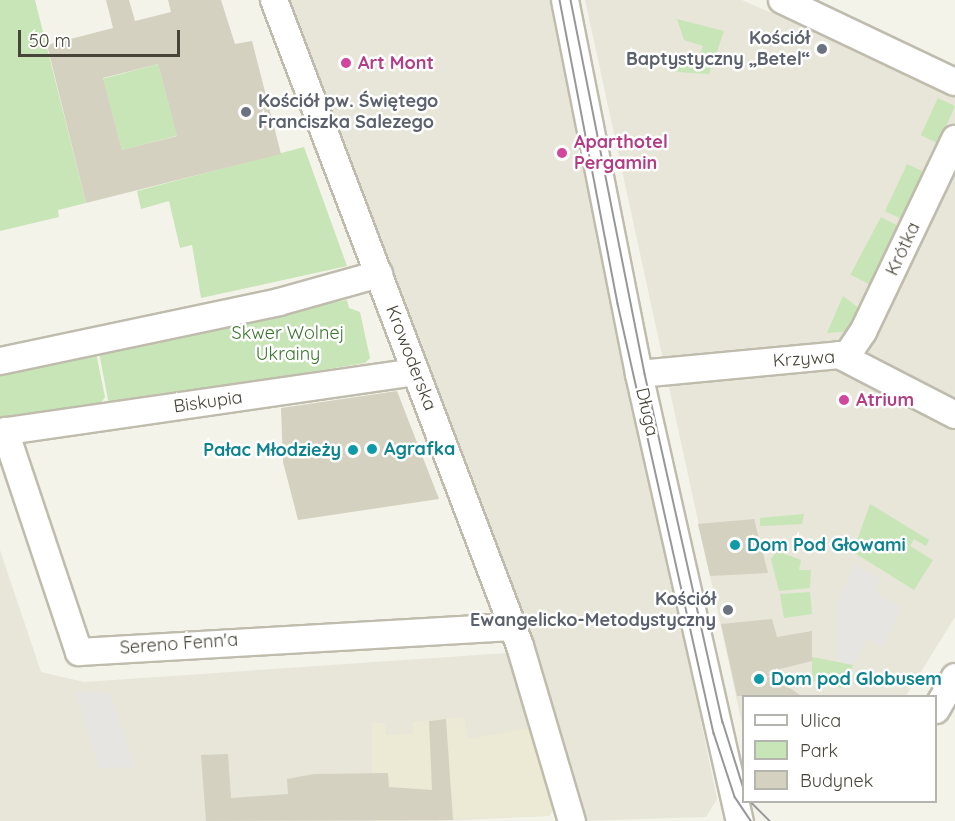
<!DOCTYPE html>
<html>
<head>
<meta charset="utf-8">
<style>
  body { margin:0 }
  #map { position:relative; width:955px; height:821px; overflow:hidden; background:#f4f3ea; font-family:Quicksand,sans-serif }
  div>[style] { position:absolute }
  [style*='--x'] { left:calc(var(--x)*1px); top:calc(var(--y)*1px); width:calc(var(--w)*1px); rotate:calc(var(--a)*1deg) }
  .residential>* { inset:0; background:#e7e6d9 }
  .education>* { inset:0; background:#ecead5 }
  .green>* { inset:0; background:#c7e5b6; transform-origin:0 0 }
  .parking>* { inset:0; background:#e6e5e1 }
  .building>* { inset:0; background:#d5d1c0 }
  .roads { filter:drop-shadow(2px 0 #bfbcad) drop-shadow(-2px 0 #bfbcad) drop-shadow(0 2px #bfbcad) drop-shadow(0 -2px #bfbcad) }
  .minor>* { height:26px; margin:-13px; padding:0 13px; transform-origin:13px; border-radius:13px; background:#fff }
  .tram>* { height:1.5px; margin:-0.75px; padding:0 0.75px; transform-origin:0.75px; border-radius:0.75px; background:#989898 }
  .dots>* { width:16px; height:16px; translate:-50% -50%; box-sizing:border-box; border:3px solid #fff; border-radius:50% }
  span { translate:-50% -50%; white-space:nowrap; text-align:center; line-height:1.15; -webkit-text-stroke:5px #fff; paint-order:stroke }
  .worship-label { font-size:18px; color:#5b616d; font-weight:700 }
  .right { translate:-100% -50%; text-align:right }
  .left { translate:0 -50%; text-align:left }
  .hotel-label { font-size:18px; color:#b23c85; font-weight:700 }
  .street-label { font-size:18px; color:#474539 }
  .park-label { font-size:18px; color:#3c7530 }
  .culture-label { font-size:18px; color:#0d838f; font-weight:700 }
  .legend { position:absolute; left:742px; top:695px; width:195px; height:108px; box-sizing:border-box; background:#fff; border:2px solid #b5b5b0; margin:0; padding:8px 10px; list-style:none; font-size:18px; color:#474539 }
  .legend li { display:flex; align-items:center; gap:12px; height:30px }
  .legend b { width:30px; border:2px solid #b5b5b0 }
  .scale { position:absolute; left:18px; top:30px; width:162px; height:27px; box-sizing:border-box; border:3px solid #474539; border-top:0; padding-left:8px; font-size:18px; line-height:21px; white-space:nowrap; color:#474539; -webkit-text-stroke:4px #fff; paint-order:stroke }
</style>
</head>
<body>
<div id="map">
  <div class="residential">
    <div style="clip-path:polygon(286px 0,552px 0,717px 799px,706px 817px,580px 821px,486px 518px)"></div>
    <div style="clip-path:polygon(585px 0,742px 0,955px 94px,955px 617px,906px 696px,744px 696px,743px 728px)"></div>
    <div style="clip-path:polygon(0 550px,41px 672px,84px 682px,507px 653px,554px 808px,549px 816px,438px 821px,0 821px)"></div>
  </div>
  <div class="education">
    <div style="clip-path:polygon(464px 717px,468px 739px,529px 728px,554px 808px,549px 816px,372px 821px,372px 723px,385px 723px,386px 735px,413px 734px,413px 722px)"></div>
  </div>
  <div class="green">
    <div style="clip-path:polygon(0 0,35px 0,86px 203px,58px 210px,59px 217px,0 231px)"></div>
    <div style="clip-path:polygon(677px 19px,724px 31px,709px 74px,677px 72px,678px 56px,698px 59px,703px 46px,684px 40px)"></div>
    <div style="left:158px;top:64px;width:74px;height:57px;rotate:75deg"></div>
    <div style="left:938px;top:98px;width:19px;height:41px;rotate:25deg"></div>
    <div style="clip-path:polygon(304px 147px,347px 266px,201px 298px,192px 245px,180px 248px,169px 201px,141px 209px,137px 191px)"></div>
    <div style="left:907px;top:164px;width:21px;height:52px;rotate:25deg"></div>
    <div style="left:881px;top:217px;width:21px;height:65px;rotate:28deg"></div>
    <div style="clip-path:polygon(843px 296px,860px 309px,851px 331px,827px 333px)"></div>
    <div style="clip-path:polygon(347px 300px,349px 308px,360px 312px,370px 358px,365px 363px,109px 405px,98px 347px)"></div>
    <div style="clip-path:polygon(95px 348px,105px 397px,99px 406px,0 421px,0 368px)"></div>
    <div style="clip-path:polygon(870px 504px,929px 540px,926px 546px,914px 539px,910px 546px,933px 560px,914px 590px,853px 552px)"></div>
    <div style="clip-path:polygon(804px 514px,802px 524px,760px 526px,760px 518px)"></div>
    <div style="clip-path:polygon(777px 551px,801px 560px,799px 570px,811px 570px,810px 588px,779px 591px,771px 559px)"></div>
    <div style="clip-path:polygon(810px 592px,812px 614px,784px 618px,780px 594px)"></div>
    <div style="clip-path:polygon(812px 657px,853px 665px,844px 688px,812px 681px)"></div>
  </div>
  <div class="parking">
    <div style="clip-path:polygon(856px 564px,881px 579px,874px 591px,901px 608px,884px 647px,868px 639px,853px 665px,838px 661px,837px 600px)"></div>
    <div style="clip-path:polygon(76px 692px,109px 692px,136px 767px,99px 768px)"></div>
  </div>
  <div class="building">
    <div style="clip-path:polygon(evenodd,106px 0,129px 0,135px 21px,171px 12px,168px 0,221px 0,235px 44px,252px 41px,281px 154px,86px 203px,47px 45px,113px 28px,106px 0,158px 64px,177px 136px,122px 150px,103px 78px,158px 64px)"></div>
    <div style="clip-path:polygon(397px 391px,439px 499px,298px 520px,283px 462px,281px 408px)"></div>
    <div style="clip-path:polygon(754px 519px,768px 573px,710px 576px,698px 524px)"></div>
    <div style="clip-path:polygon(772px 619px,777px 637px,812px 631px,812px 661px,768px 672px,801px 696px,737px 696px,721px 624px)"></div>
    <div style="clip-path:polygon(446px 719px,453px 820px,206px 821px,201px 755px,228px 754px,231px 798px,288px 794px,287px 779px,314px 774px,388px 773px,389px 787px,432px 790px,429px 721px)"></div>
  </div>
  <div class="roads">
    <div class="minor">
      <div style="--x:274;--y:0;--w:691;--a:69.15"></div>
      <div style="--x:520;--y:646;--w:183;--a:73.5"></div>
      <div style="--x:565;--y:0;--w:381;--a:78.8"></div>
      <div style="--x:639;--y:374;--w:458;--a:77.3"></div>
      <div style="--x:782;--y:0;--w:191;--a:25.4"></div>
      <div style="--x:846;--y:357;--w:30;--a:-56"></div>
      <div style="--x:863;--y:332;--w:214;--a:-64.5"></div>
      <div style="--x:0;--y:361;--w:285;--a:-11.9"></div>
      <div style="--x:279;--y:302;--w:104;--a:-15.6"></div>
      <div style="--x:639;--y:374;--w:201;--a:-5.4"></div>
      <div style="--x:839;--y:355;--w:131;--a:27.3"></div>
      <div style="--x:5;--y:431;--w:233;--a:71.5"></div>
      <div style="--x:79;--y:652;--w:434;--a:-3.3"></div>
      <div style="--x:0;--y:432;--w:420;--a:-8.2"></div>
      <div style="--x:936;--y:710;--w:38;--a:-60"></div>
    </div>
  </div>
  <div class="tram">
    <div style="--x:560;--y:0;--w:309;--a:79.2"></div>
    <div style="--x:618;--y:304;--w:440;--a:77.4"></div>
    <div style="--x:714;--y:733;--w:67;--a:71.8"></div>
    <div style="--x:735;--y:797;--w:29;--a:56"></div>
    <div style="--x:571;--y:0;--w:381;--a:78.8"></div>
    <div style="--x:645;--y:374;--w:357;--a:77.4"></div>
    <div style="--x:723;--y:722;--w:70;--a:72.6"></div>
    <div style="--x:751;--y:802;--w:27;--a:45"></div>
  </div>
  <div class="dots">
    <div style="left:822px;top:49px;background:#6b7280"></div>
    <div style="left:346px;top:63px;background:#d1479c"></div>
    <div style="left:246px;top:112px;background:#6b7280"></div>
    <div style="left:562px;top:153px;background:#d1479c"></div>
    <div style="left:844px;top:400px;background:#d1479c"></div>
    <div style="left:372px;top:449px;background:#0f9aa8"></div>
    <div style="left:353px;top:450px;background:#0f9aa8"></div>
    <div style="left:735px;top:545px;background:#0f9aa8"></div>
    <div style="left:728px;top:610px;background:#6b7280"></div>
    <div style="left:759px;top:679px;background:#0f9aa8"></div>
  </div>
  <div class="worship-label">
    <span class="right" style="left:810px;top:49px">Kościół<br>Baptystyczny „Betel“</span>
    <span class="left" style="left:258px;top:112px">Kościół pw. Świętego<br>Franciszka Salezego</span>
    <span class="right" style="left:716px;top:610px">Kościół<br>Ewangelicko-Metodystyczny</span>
  </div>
  <div class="hotel-label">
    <span class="left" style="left:358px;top:63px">Art Mont</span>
    <span class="left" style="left:574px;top:153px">Aparthotel<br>Pergamin</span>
    <span class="left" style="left:856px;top:400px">Atrium</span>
  </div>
  <div class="street-label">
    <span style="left:903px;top:249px;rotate:-65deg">Krótka</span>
    <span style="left:411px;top:358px;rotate:69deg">Krowoderska</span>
    <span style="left:804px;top:359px;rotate:-4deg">Krzywa</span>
    <span style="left:208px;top:402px;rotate:-8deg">Biskupia</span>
    <span style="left:647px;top:412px;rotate:77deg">Długa</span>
    <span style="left:179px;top:644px;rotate:-4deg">Sereno Fenn'a</span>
  </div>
  <div class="park-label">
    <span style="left:288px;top:344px">Skwer Wolnej<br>Ukrainy</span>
  </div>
  <div class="culture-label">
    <span class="left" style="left:384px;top:449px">Agrafka</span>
    <span class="right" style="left:341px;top:450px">Pałac Młodzieży</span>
    <span class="left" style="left:747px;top:545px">Dom Pod Głowami</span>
    <span class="left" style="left:771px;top:679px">Dom pod Globusem</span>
  </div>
  <ul class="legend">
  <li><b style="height:8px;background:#fff"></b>Ulica</li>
  <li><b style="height:16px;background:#c7e5b6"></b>Park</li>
  <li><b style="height:16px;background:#d5d1c0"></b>Budynek</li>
  </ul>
  <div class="scale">50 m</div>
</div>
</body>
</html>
